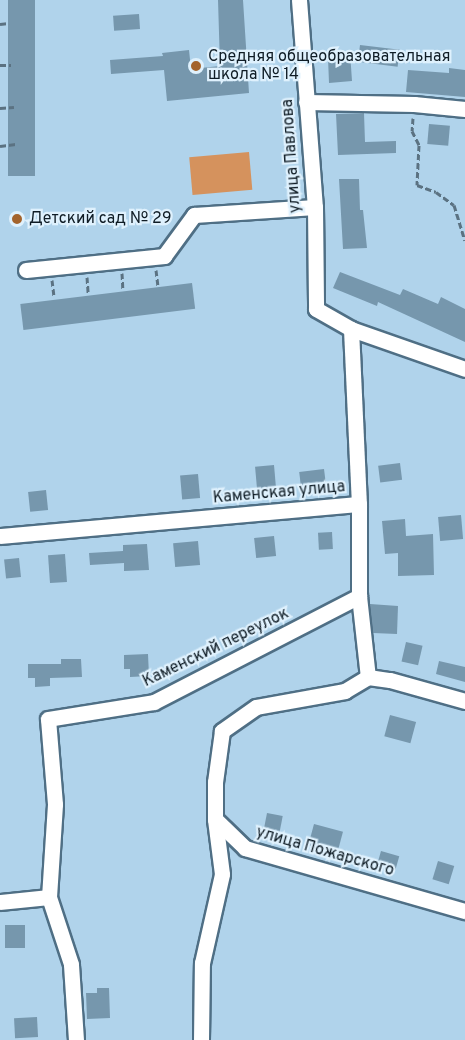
<!DOCTYPE html>
<html>
<head>
<meta charset="utf-8">
<style>
  body { margin:0 }
  #map { position:relative; width:465px; height:1040px; overflow:hidden; background:#b0d3eb; font-family:Overpass,sans-serif }
  div>[style] { position:absolute }
  [style*='--x'] { left:calc(var(--x)*1px); top:calc(var(--y)*1px); width:calc(var(--w)*1px); rotate:calc(var(--a)*1deg) }
  .green>* { inset:0; background:#d5925d; transform-origin:0 0 }
  .building>* { inset:0; background:#7697ad; transform-origin:0 0 }
  .path>* { height:3px; margin-top:-1.5px; transform-origin:0; background:repeating-linear-gradient(90deg,#5b7282 0 6px,transparent 0 9px) }
  .roads { filter:drop-shadow(2px 0 #4f6f85) drop-shadow(-2px 0 #4f6f85) drop-shadow(0 2px #4f6f85) drop-shadow(0 -2px #4f6f85) }
  .minor>* { height:15px; margin:-7.5px; padding:0 7.5px; transform-origin:7.5px; border-radius:7.5px; background:#fff }
  .dots>* { width:16px; height:16px; translate:-50% -50%; box-sizing:border-box; border:3px solid #dff1fd; border-radius:50% }
  span { translate:-50% -50%; white-space:nowrap; text-align:center; line-height:1.15; -webkit-text-stroke:4.5px #dff1fd; paint-order:stroke }
  .poi-label { font-size:16px; color:#0f1c25 }
  .left { translate:0 -50%; text-align:left }
  .street-label { font-size:16px; color:#0f1c25 }
</style>
</head>
<body>
<div id="map">
  <div class="green">
    <div style="left:249px;top:152px;width:38px;height:60px;rotate:85deg"></div>
  </div>
  <div class="building">
    <div style="left:8px;top:0;width:27px;height:176px"></div>
    <div style="clip-path:polygon(218px 0,243px 0,249px 93px,167px 101px,164px 70px,111px 74px,110px 60px,163px 56px,162px 53px,189px 50px,191px 69px,220px 66px)"></div>
    <div style="left:139px;top:14px;width:15px;height:26px;rotate:86deg"></div>
    <div style="left:360px;top:45px;width:40px;height:17px;rotate:7deg"></div>
    <div style="clip-path:polygon(350px 52px,352px 81px,329px 83px,328px 58px,335px 57px,335px 53px)"></div>
    <div style="clip-path:polygon(449px 68px,465px 70px,465px 97px,406px 92px,408px 70px,449px 73px)"></div>
    <div style="clip-path:polygon(364px 113px,365px 142px,396px 141px,396px 153px,338px 155px,336px 114px)"></div>
    <div style="left:429px;top:124px;width:21px;height:20px;rotate:5deg"></div>
    <div style="clip-path:polygon(339px 179px,359px 179px,360px 210px,363px 210px,367px 248px,343px 249px)"></div>
    <div style="clip-path:polygon(340px 272px,400px 295px,403px 289px,438px 304px,441px 297px,465px 309px,465px 342px,378px 302px,377px 306px,333px 288px)"></div>
    <div style="left:192px;top:283px;width:26px;height:173px;rotate:83deg"></div>
    <div style="left:400px;top:463px;width:17px;height:22px;rotate:83deg"></div>
    <div style="left:274px;top:465px;width:25px;height:19px;rotate:85deg"></div>
    <div style="left:324px;top:469px;width:17px;height:25px;rotate:83deg"></div>
    <div style="left:198px;top:474px;width:24px;height:18px;rotate:85deg"></div>
    <div style="left:46px;top:490px;width:20px;height:18px;rotate:84deg"></div>
    <div style="left:461px;top:515px;width:24px;height:23px;rotate:85deg"></div>
    <div style="clip-path:polygon(405px 519px,406px 536px,433px 534px,434px 575px,398px 576px,398px 553px,385px 554px,382px 521px)"></div>
    <div style="left:332px;top:532px;width:17px;height:14px;rotate:87deg"></div>
    <div style="left:274px;top:536px;width:20px;height:20px;rotate:84deg"></div>
    <div style="left:198px;top:541px;width:24px;height:25px;rotate:85deg"></div>
    <div style="clip-path:polygon(147px 544px,149px 570px,124px 571px,124px 563px,90px 565px,89px 553px,123px 551px,123px 545px)"></div>
    <div style="left:65px;top:554px;width:28px;height:17px;rotate:86deg"></div>
    <div style="left:19px;top:558px;width:19px;height:15px;rotate:84deg"></div>
    <div style="clip-path:polygon(370px 604px,398px 606px,397px 634px,373px 633px)"></div>
    <div style="left:406px;top:642px;width:17px;height:20px;rotate:13deg"></div>
    <div style="clip-path:polygon(148px 654px,149px 676px,130px 677px,130px 669px,124px 669px,124px 655px)"></div>
    <div style="clip-path:polygon(61px 659px,81px 659px,82px 677px,50px 678px,50px 686px,35px 687px,35px 678px,28px 678px,28px 664px,61px 664px)"></div>
    <div style="clip-path:polygon(439px 661px,465px 667px,465px 682px,436px 674px)"></div>
    <div style="left:390px;top:715px;width:27px;height:22px;rotate:15deg"></div>
    <div style="left:267px;top:813px;width:16px;height:19px;rotate:11deg"></div>
    <div style="left:314px;top:824px;width:30px;height:22px;rotate:15deg"></div>
    <div style="left:381px;top:851px;width:19px;height:14px;rotate:16deg"></div>
    <div style="left:438px;top:861px;width:17px;height:19px;rotate:17deg"></div>
    <div style="left:5px;top:925px;width:20px;height:23px"></div>
    <div style="clip-path:polygon(97px 988px,109px 988px,110px 1018px,87px 1019px,86px 993px,97px 993px)"></div>
    <div style="left:37px;top:1017px;width:20px;height:23px;rotate:87deg"></div>
  </div>
  <div class="path">
    <div style="--x:0;--y:24;--w:9;--a:-6"></div>
    <div style="--x:0;--y:65;--w:11;--a:0"></div>
    <div style="--x:0;--y:108;--w:14;--a:-4"></div>
    <div style="--x:413;--y:118;--w:13;--a:94"></div>
    <div style="--x:412;--y:131;--w:16;--a:63"></div>
    <div style="--x:419;--y:145;--w:40;--a:92.9"></div>
    <div style="--x:417;--y:185;--w:20;--a:20"></div>
    <div style="--x:436;--y:192;--w:22;--a:36"></div>
    <div style="--x:454;--y:205;--w:37;--a:73"></div>
    <div style="--x:0;--y:146;--w:16;--a:-7"></div>
    <div style="--x:156;--y:270;--w:16;--a:83"></div>
    <div style="--x:122;--y:273;--w:17;--a:87"></div>
    <div style="--x:87;--y:277;--w:16;--a:86"></div>
    <div style="--x:52;--y:280;--w:16;--a:83"></div>
  </div>
  <div class="roads">
    <div class="minor">
      <div style="--x:299;--y:0;--w:208;--a:85.6"></div>
      <div style="--x:315;--y:207;--w:102;--a:89.4"></div>
      <div style="--x:316;--y:309;--w:40;--a:29.7"></div>
      <div style="--x:351;--y:329;--w:121;--a:19.3"></div>
      <div style="--x:306;--y:102;--w:108;--a:1.1"></div>
      <div style="--x:414;--y:104;--w:51;--a:5.6"></div>
      <div style="--x:26;--y:270;--w:139;--a:-5.8"></div>
      <div style="--x:164;--y:256;--w:51;--a:-53.8"></div>
      <div style="--x:194;--y:215;--w:121;--a:-3.8"></div>
      <div style="--x:351;--y:329;--w:175;--a:87.4"></div>
      <div style="--x:0;--y:536;--w:360;--a:-5.1"></div>
      <div style="--x:359;--y:504;--w:92;--a:90"></div>
      <div style="--x:359;--y:596;--w:81;--a:83.7"></div>
      <div style="--x:368;--y:677;--w:22;--a:8"></div>
      <div style="--x:390;--y:680;--w:78;--a:15.6"></div>
      <div style="--x:368;--y:677;--w:27;--a:149"></div>
      <div style="--x:345;--y:691;--w:90;--a:169.8"></div>
      <div style="--x:256;--y:707;--w:42;--a:144.8"></div>
      <div style="--x:222;--y:731;--w:51;--a:97.8"></div>
      <div style="--x:215;--y:782;--w:37;--a:90"></div>
      <div style="--x:215;--y:819;--w:42;--a:44"></div>
      <div style="--x:245;--y:848;--w:229;--a:16"></div>
      <div style="--x:0;--y:902;--w:49;--a:-5.8"></div>
      <div style="--x:76;--y:1040;--w:76;--a:-93.8"></div>
      <div style="--x:71;--y:964;--w:71;--a:-108.2"></div>
      <div style="--x:49;--y:897;--w:93;--a:-86.3"></div>
      <div style="--x:55;--y:804;--w:85;--a:-94.7"></div>
      <div style="--x:48;--y:719;--w:107;--a:-9.1"></div>
      <div style="--x:154;--y:702;--w:231;--a:-27.3"></div>
      <div style="--x:201;--y:1040;--w:77;--a:-89.3"></div>
      <div style="--x:202;--y:963;--w:91;--a:-77.3"></div>
      <div style="--x:222;--y:874;--w:55;--a:-97.3"></div>
    </div>
  </div>
  <div class="dots">
    <div style="left:196px;top:66px;background:#a3632c"></div>
    <div style="left:17px;top:219px;background:#a3632c"></div>
  </div>
  <div class="poi-label">
    <span class="left" style="left:208px;top:66px">Средняя общеобразовательная<br>школа № 14</span>
    <span class="left" style="left:29px;top:219px">Детский сад № 29</span>
  </div>
  <div class="street-label">
    <span style="left:292px;top:156px;rotate:-94deg">улица Павлова</span>
    <span style="left:279px;top:493px;rotate:-5deg">Каменская улица</span>
    <span style="left:216px;top:648px;rotate:-26deg">Каменский переулок</span>
    <span style="left:325px;top:852px;rotate:16deg">улица Пожарского</span>
  </div>
</div>
</body>
</html>
